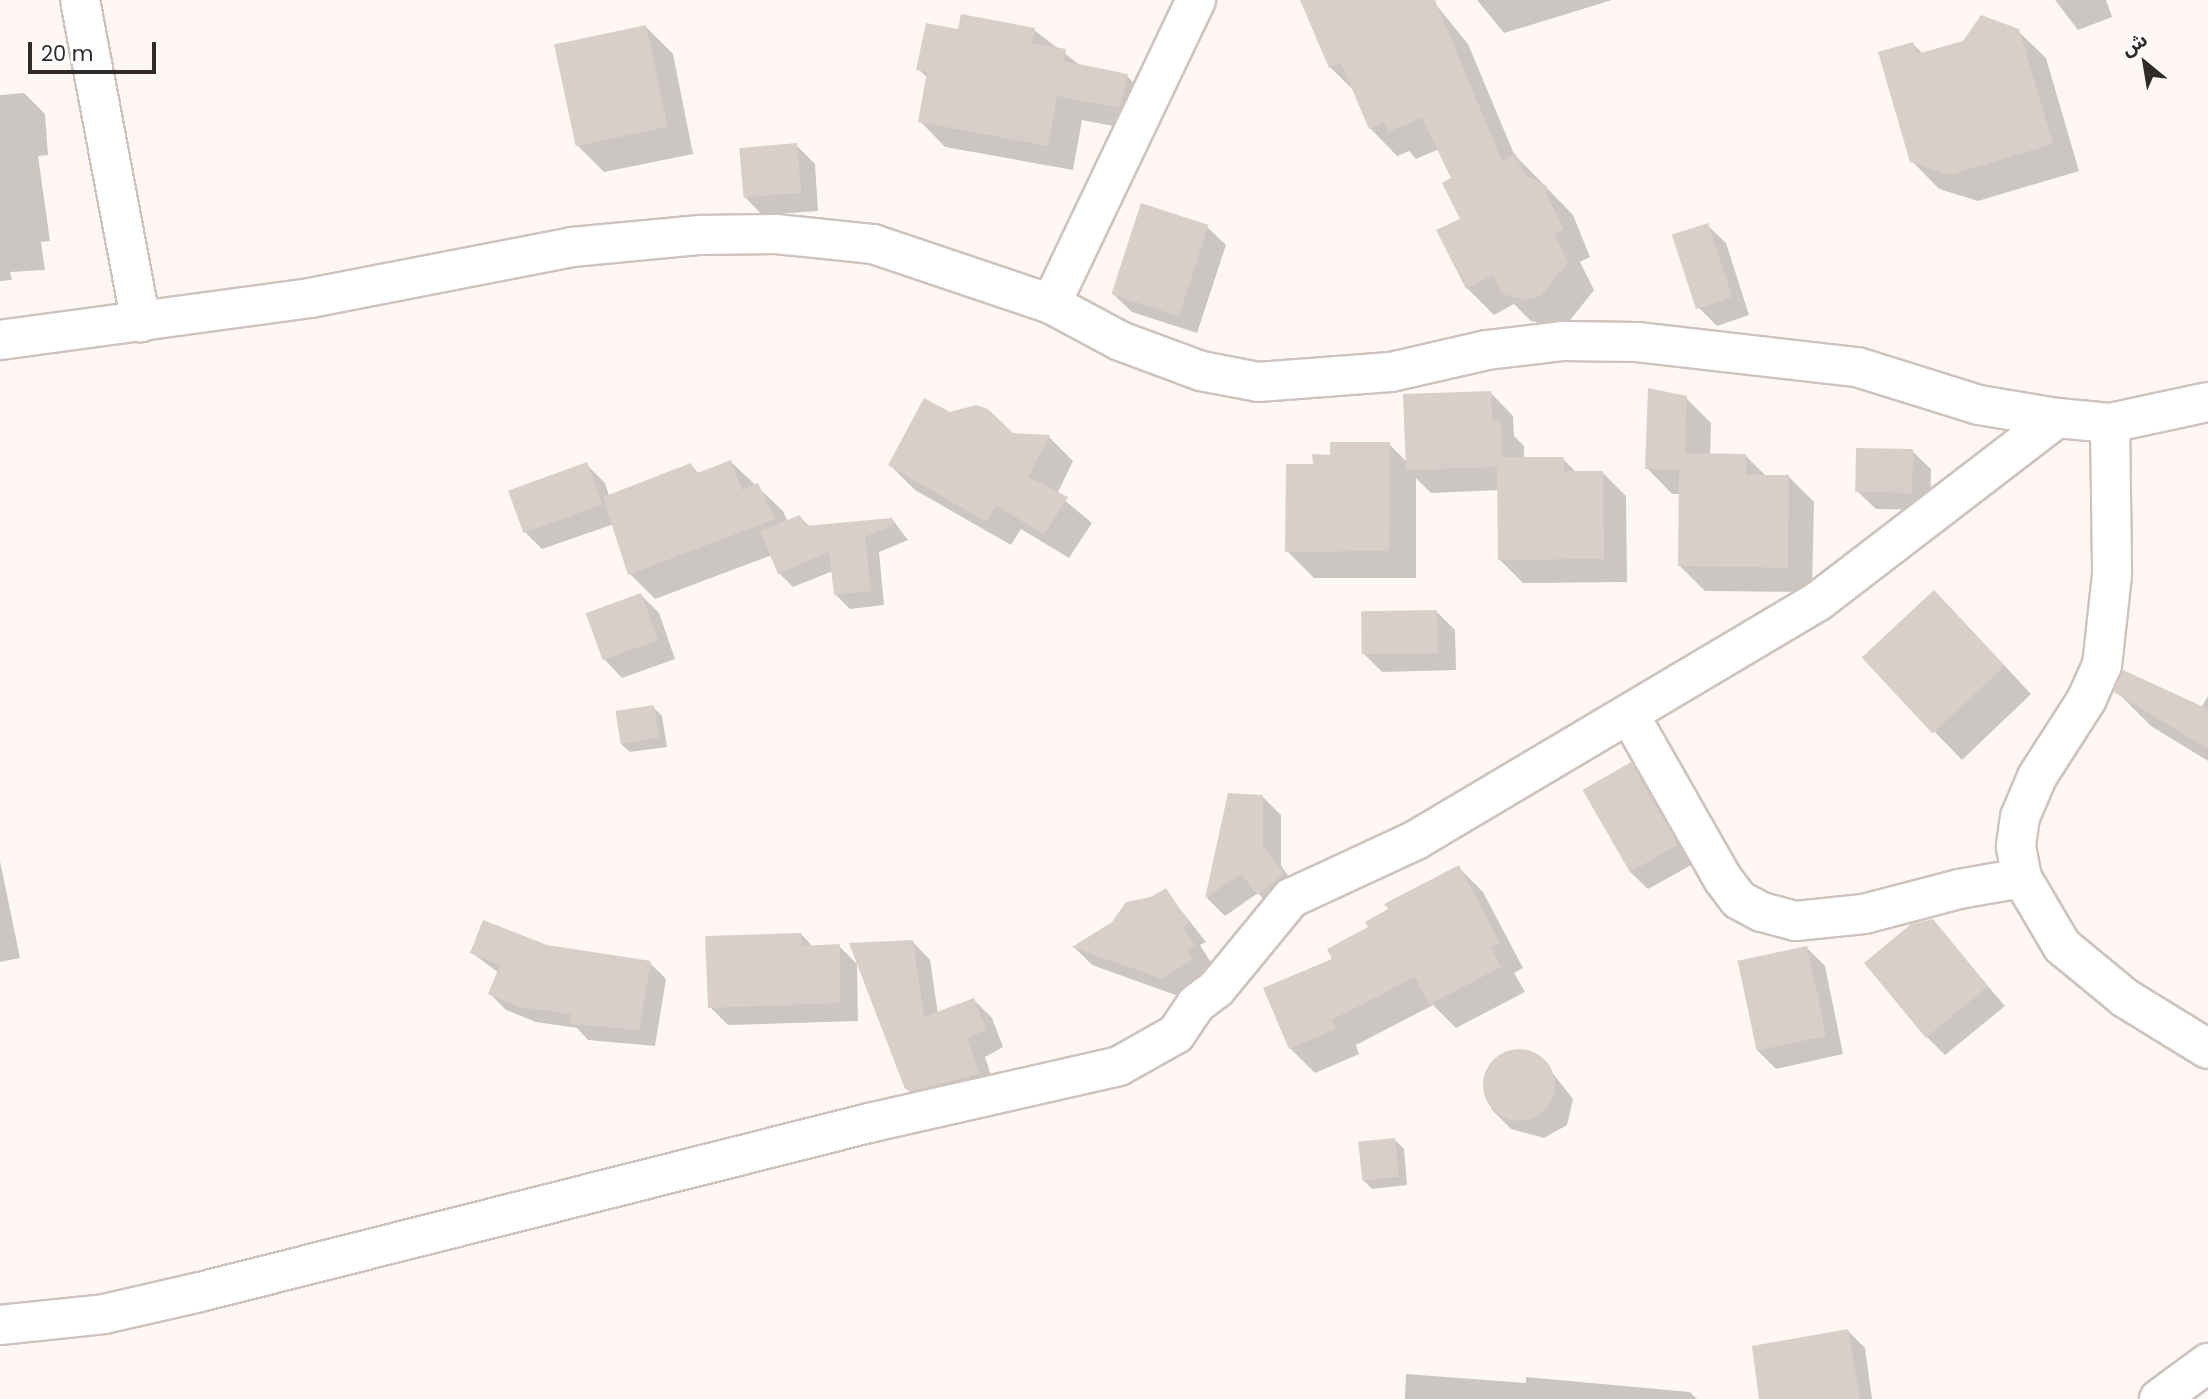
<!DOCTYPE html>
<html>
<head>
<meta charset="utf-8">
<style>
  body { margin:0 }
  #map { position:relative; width:2208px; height:1399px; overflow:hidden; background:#fef7f4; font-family:Poppins,"Noto Sans Arabic",sans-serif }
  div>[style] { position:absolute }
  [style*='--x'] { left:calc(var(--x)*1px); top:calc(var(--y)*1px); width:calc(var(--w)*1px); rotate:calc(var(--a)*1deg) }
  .shadow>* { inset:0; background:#0003 }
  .building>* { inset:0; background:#d9cec8; transform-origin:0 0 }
  .round { border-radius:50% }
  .roads { filter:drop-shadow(2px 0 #cec3be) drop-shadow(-2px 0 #cec3be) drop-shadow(0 2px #cec3be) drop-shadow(0 -2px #cec3be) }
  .minor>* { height:38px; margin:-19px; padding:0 19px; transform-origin:19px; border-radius:19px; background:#fff }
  span { translate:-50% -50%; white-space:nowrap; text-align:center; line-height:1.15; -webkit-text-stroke:7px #fff; paint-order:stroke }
  .north { position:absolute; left:2110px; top:28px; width:70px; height:70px; -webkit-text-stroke:5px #fff; paint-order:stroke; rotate:330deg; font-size:19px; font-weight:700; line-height:28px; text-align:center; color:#2f2b29 }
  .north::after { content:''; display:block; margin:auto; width:24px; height:32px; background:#2f2b29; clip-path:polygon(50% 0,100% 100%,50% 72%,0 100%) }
  .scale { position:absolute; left:28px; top:42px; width:128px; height:32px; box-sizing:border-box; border:4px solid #2f2b29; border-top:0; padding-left:9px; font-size:21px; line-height:24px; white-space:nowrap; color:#2f2b29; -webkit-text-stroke:5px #fff; paint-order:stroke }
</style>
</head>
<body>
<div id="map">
  <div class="shadow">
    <div style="clip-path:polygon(1312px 0,1432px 0,1468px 44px,1514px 154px,1573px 215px,1590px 257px,1580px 262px,1594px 290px,1568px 323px,1554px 326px,1531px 321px,1514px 304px,1494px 315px,1467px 288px,1463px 220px,1453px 178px,1439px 149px,1416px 159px,1409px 151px,1397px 156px,1370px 128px,1355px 92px,1330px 67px)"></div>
    <div style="clip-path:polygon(1477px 0,1612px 0,1504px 33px)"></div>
    <div style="clip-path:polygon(2055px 0,2106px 0,2112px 17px,2078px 30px)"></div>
    <div style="clip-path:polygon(646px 27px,673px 54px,693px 154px,604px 172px,577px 145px)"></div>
    <div style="clip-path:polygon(1034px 30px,1081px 66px,1127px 76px,1152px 101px,1145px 132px,1082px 120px,1073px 170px,945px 147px,920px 121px,928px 78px,918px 69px,959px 31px)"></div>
    <div style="clip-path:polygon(2018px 31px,2046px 58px,2079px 171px,1978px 201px,1939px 189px,1912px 161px,1913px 44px,1923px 54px)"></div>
    <div style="clip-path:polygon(24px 93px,45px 114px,48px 155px,38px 156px,50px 241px,41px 242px,45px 270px,10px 272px,12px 280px,0 281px,0 95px)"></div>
    <div style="clip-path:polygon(796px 145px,815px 164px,818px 211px,762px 215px,744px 196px)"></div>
    <div style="clip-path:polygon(1707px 225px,1726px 243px,1749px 315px,1717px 326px,1698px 307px)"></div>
    <div style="clip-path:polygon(1207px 227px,1226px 245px,1197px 333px,1132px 312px,1113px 294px)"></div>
    <div style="clip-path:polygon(1490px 392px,1513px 416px,1514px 436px,1524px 446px,1524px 459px,1563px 459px,1577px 473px,1602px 472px,1626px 496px,1627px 582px,1523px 583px,1499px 559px,1499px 490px,1431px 493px,1416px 478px,1416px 578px,1314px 578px,1287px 551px,1315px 465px,1332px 457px,1389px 444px,1408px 463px)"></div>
    <div style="clip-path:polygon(1686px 398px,1711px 423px,1710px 455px,1746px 456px,1767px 477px,1789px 477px,1814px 502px,1812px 592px,1705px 591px,1680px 566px,1681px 494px,1672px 494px,1647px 468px)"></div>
    <div style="clip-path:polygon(949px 414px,1012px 435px,1049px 437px,1073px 461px,1057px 494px,1092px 523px,1069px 558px,1021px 529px,1011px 545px,915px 490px,890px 465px)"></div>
    <div style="clip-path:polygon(1912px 451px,1931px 469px,1930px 510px,1876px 509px,1857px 491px)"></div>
    <div style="clip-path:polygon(731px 462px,783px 511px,788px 522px,800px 517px,810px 527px,892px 519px,908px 540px,879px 552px,884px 605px,850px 609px,836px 595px,833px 571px,793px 587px,779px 573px,772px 555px,655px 599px,630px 574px,614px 524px,542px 549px,524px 531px,586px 464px,605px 483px,609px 496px,691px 465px,699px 474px)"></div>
    <div style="clip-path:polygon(641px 595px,659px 613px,675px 659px,622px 678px,604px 659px)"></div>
    <div style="clip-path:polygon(1437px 612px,1455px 630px,1456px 670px,1382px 672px,1363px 653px)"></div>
    <div style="clip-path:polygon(1961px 619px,2031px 694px,1962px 760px,1864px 659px)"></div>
    <div style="clip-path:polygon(2116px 691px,2201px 708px,2208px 696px,2208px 761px,2151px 726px)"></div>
    <div style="clip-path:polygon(653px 707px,662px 716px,667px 747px,630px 752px,621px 744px)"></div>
    <div style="clip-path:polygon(1631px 764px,1649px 782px,1695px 863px,1648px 889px,1629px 871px)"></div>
    <div style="clip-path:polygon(1229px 794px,1263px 797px,1281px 815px,1281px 866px,1301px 893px,1276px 912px,1258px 893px,1225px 916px,1207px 898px)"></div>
    <div style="clip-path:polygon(0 861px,20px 958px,0 962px)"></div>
    <div style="clip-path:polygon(1458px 867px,1483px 892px,1523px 968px,1514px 973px,1525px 992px,1456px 1028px,1433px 1005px,1356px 1045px,1359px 1054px,1315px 1073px,1290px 1048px,1334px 960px,1370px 928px)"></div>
    <div style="clip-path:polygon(1165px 890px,1206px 942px,1200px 945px,1212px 964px,1204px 969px,1210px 978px,1181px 997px,1092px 965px,1075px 948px)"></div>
    <div style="clip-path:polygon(1932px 921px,2005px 1006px,1945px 1055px,1927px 1037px)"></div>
    <div style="clip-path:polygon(801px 934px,813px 947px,839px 946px,857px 964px,858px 1021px,728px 1025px,710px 1007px)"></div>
    <div style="clip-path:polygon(913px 942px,930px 960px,938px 1014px,974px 1000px,992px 1018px,1003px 1047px,985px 1057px,996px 1091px,924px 1106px,906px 1088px)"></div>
    <div style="clip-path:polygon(546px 947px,650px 963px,666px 979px,655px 1046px,588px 1040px,577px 1028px,536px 1022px,506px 1010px,490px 994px,499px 973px,472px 953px)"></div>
    <div style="clip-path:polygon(1807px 948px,1825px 966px,1843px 1054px,1776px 1069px,1758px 1051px)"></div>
    <div style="clip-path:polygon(1514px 1050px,1540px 1057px,1573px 1099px,1567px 1125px,1544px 1138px,1511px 1129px,1492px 1110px,1485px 1090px,1492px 1064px)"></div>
    <div style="clip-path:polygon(1395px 1140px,1404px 1149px,1407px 1185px,1372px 1189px,1363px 1180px)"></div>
    <div style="clip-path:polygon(1847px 1330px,1865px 1348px,1872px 1399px,1761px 1399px)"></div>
    <div style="clip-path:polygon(1406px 1374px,1526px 1383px,1526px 1377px,1690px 1392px,1697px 1399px,1405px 1399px)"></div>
  </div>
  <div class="building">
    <div style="clip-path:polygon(1300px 0,1435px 0,1502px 161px,1515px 153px,1525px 175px,1547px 186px,1546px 193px,1564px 230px,1554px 234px,1568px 262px,1541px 296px,1526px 300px,1502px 294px,1493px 275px,1466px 289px,1436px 230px,1460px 219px,1442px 183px,1451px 178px,1422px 118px,1388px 132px,1384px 123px,1369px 129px,1341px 63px,1329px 68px)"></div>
    <div style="clip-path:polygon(961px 14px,1035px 28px,1032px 43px,1066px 49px,1064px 61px,1128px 74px,1120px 108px,1057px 96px,1048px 146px,918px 122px,927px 72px,916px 70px,926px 23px,958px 29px)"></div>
    <div style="clip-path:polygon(1981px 15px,2019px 29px,2053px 144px,1950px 175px,1910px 162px,1878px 52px,1913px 42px,1917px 54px,1963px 41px)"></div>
    <div style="left:646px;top:25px;width:104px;height:94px;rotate:78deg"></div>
    <div style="left:797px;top:143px;width:50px;height:58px;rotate:85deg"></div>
    <div style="left:1141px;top:203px;width:71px;height:96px;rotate:18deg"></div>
    <div style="left:1708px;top:223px;width:78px;height:38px;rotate:72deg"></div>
    <div style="clip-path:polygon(1648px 388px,1687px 396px,1685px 453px,1746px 454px,1746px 475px,1789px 475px,1788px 568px,1678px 566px,1679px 470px,1645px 469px)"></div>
    <div style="clip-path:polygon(1491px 391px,1492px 421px,1501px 421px,1502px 457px,1564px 457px,1564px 471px,1603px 471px,1604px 559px,1498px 560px,1497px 467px,1406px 470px,1403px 394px)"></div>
    <div style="clip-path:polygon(924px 398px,950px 412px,976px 405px,988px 409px,1013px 433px,1050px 435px,1028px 477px,1068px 497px,1044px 535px,996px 505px,986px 522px,888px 465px)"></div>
    <div style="clip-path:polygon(1330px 442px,1390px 442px,1389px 551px,1285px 552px,1286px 464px,1313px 464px,1312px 454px,1330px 455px)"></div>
    <div style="left:1856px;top:448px;width:57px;height:44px;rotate:1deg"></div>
    <div style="clip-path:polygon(731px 460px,742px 490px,758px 483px,775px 519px,628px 575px,603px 497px,691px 463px,695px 474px)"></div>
    <div style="left:587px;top:462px;width:45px;height:84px;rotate:70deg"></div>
    <div style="clip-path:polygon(800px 515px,805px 526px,892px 518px,894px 525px,865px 537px,871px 591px,834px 595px,829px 552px,778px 574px,760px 531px)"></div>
    <div style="left:1934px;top:590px;width:104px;height:99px;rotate:47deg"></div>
    <div style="left:641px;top:593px;width:50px;height:59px;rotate:70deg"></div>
    <div style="left:1437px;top:610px;width:43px;height:76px;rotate:89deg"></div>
    <div style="clip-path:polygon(2123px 670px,2208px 709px,2208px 749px,2114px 692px)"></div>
    <div style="left:654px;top:705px;width:33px;height:39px;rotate:81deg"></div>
    <div style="left:1631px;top:762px;width:95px;height:56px;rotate:60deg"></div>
    <div style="clip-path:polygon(1228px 793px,1263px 795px,1263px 846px,1284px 874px,1257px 895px,1241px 874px,1205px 898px)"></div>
    <div style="clip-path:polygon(1459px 865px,1500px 943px,1491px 947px,1501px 967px,1429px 1005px,1415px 977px,1332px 1020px,1336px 1029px,1289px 1049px,1263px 988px,1332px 959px,1327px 949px,1368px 927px,1365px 922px,1388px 909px,1384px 904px)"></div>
    <div style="clip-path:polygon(1166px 888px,1189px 923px,1183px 927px,1195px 945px,1187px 950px,1193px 959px,1162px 979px,1072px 947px,1112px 922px,1126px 902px,1151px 897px)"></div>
    <div style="clip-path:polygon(1933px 919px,1988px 986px,1926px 1038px,1864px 963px,1911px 924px)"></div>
    <div style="clip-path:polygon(483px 920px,547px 945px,651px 961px,639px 1030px,570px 1024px,572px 1014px,518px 1007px,488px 994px,500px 965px,470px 953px)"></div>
    <div style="clip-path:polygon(801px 933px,802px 946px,840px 944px,840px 1003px,708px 1008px,705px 936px)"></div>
    <div style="clip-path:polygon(913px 940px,924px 1017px,974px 998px,986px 1029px,968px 1039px,979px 1074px,912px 1091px,905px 1089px,849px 943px)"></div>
    <div style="left:1807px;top:946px;width:92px;height:71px;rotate:78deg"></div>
    <div class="round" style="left:1483px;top:1049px;width:72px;height:72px"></div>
    <div style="left:1395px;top:1138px;width:39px;height:37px;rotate:84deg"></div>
    <div style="clip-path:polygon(1848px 1329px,1860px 1399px,1759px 1399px,1752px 1346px)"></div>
  </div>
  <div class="roads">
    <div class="minor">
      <div style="--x:80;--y:0;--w:328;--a:79.3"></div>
      <div style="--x:1051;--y:304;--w:337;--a:-64.5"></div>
      <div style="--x:0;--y:340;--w:313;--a:-7.7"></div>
      <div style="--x:310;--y:298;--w:267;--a:-11"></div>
      <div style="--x:572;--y:247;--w:129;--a:-5.4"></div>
      <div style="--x:700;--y:235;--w:76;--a:-0.8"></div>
      <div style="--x:776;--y:234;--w:98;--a:5.9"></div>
      <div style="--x:873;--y:244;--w:188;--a:18.6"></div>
      <div style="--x:1051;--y:304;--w:78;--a:28.2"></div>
      <div style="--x:1120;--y:341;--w:86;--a:20.3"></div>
      <div style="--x:1201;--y:371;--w:58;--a:10.9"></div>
      <div style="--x:1258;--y:382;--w:133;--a:-4.3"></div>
      <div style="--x:1391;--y:372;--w:98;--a:-12.9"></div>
      <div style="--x:1487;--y:350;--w:77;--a:-6.8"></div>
      <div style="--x:1563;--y:341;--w:74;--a:0.8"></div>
      <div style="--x:1637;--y:342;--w:221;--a:6.5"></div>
      <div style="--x:1857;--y:367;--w:128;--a:17.3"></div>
      <div style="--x:1979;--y:405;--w:79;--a:9.5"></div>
      <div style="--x:2057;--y:418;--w:53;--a:5.4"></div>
      <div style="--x:2110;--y:423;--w:100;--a:-12.1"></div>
      <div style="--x:2110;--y:423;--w:152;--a:89.2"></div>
      <div style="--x:2112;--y:575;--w:91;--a:96.3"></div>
      <div style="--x:2102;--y:665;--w:37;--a:114"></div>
      <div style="--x:2087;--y:699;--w:93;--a:122.7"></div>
      <div style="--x:2037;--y:777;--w:43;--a:113"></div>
      <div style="--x:2020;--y:817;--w:30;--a:98"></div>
      <div style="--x:2016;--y:847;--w:32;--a:79"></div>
      <div style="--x:2022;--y:878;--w:79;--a:59.5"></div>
      <div style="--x:2062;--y:946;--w:82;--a:39.5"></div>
      <div style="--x:2125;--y:998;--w:97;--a:31.6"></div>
      <div style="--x:1630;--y:716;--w:188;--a:60.3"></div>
      <div style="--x:1723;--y:879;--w:26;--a:53"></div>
      <div style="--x:1739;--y:900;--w:26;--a:28"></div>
      <div style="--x:1762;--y:912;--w:35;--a:15"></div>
      <div style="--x:1796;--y:921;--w:68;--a:-5.9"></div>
      <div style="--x:1864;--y:914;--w:98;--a:-14.7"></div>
      <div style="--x:1959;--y:889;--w:64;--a:-9.9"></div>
      <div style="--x:0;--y:1325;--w:105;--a:-6"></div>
      <div style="--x:104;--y:1314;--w:98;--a:-12.9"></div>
      <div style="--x:200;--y:1292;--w:690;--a:-14.18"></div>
      <div style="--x:869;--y:1123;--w:256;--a:-12.8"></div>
      <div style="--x:1119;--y:1066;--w:65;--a:-29.3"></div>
      <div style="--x:1176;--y:1034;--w:36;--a:-56"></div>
      <div style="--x:1196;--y:1004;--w:26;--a:-37"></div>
      <div style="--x:1217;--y:988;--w:117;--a:-50.6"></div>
      <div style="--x:1291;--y:898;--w:138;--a:-24.9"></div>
      <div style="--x:1416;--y:840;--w:466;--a:-30.7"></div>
      <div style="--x:1817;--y:602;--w:302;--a:-37.5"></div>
      <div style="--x:2159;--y:1399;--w:61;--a:-36.3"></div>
    </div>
  </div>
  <div class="north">ش</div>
  <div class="scale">20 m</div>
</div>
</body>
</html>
